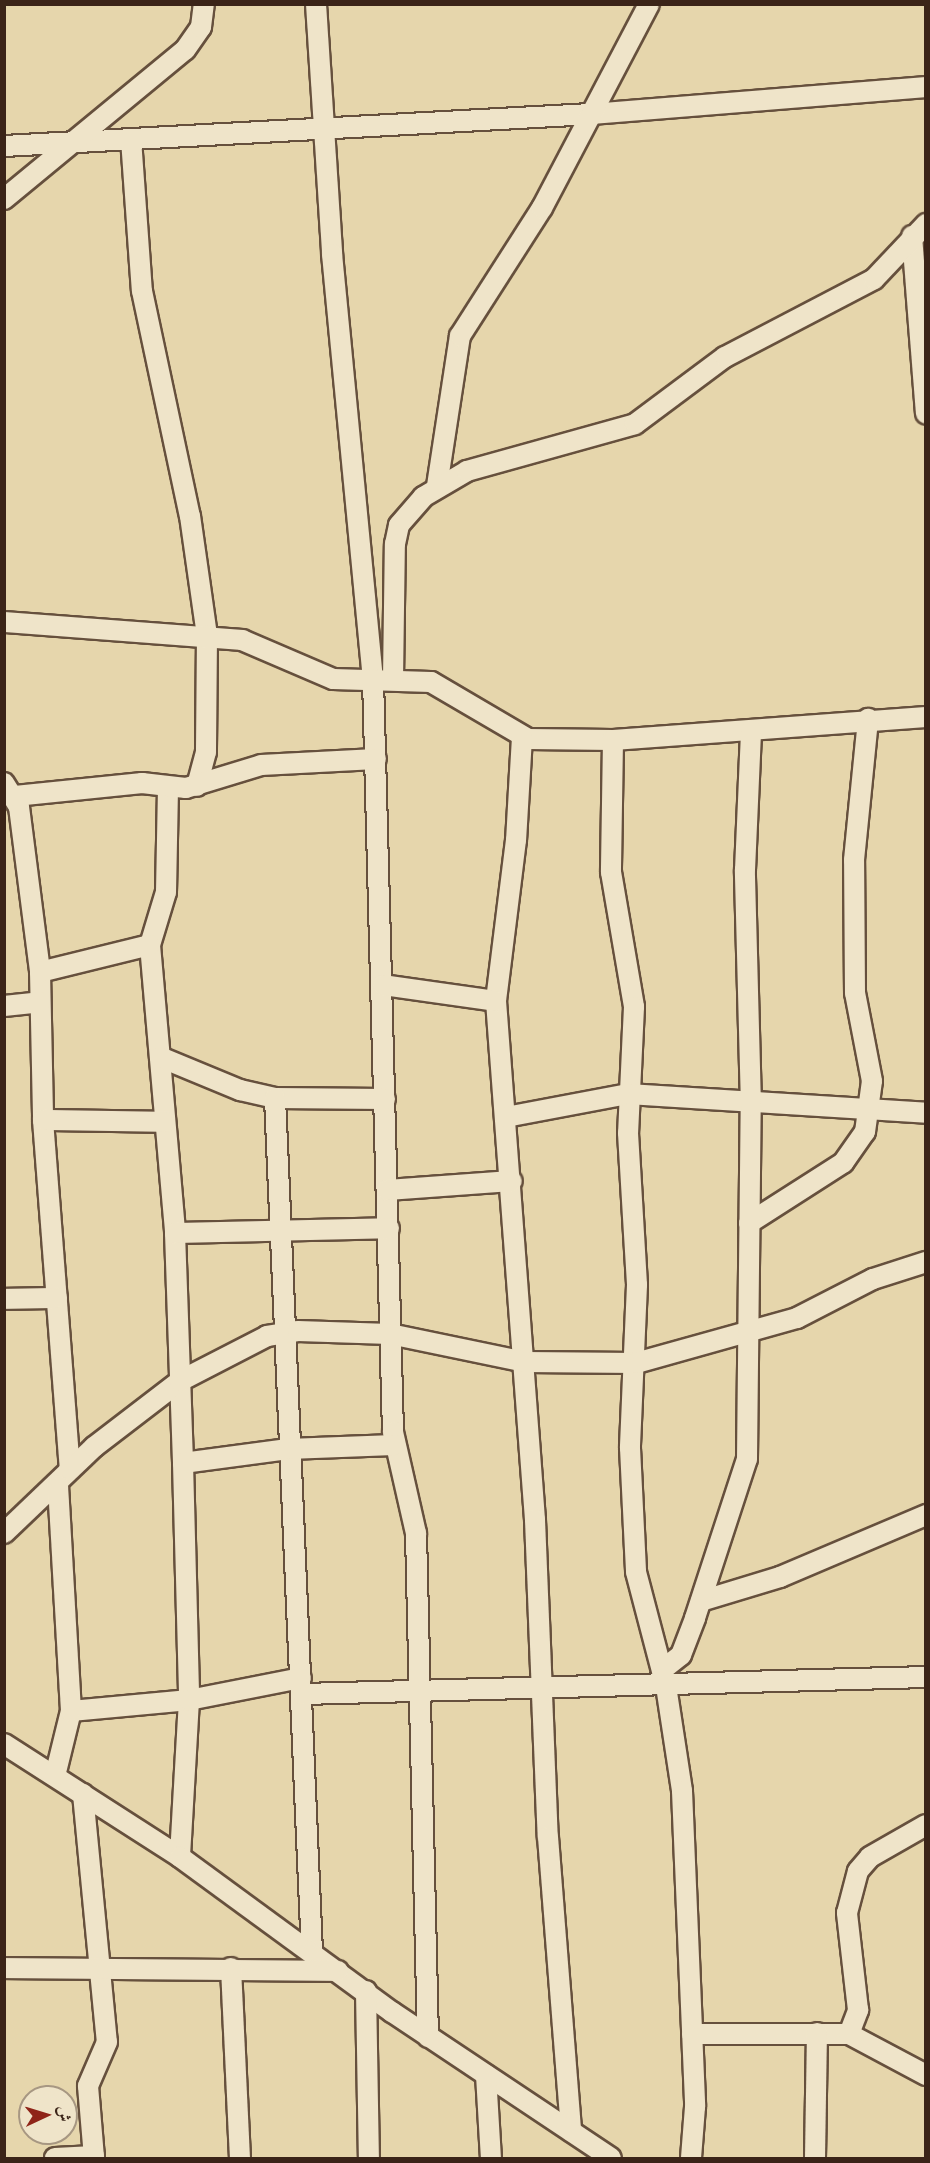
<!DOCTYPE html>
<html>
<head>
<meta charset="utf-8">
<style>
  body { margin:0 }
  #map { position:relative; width:930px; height:2163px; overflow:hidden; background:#e6d6ac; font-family:"IM FELL Double Pica",Amiri,serif }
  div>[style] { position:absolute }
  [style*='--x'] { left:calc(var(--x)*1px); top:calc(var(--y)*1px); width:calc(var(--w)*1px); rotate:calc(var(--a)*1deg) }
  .roads { filter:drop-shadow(2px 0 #66503d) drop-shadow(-2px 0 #66503d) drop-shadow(0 2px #66503d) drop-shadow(0 -2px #66503d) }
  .minor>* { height:20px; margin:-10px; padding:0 10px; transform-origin:10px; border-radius:10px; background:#efe4c9 }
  span { translate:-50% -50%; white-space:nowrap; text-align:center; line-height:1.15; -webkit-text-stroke:4.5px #efe4c9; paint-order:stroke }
  .frame { position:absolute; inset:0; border:6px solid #3b2418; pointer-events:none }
  .north { position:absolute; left:18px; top:2085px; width:60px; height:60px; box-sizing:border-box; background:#efe4c9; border:2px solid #a79782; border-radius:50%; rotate:86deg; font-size:16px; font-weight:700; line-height:24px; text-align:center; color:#3b2418 }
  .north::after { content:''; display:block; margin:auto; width:21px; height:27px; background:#8f2418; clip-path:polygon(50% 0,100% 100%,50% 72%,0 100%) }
</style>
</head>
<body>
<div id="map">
  <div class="roads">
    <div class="minor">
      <div style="--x:316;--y:4;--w:251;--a:86.3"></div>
      <div style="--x:332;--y:254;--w:427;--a:84.5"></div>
      <div style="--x:373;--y:679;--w:753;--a:88.48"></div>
      <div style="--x:393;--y:1432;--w:104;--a:77.2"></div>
      <div style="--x:416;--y:1533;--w:504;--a:88.64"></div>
      <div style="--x:131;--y:139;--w:152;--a:85.9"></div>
      <div style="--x:142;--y:291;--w:230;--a:78"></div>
      <div style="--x:190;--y:516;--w:120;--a:81.9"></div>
      <div style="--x:207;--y:635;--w:117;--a:90.5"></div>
      <div style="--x:206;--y:752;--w:35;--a:105"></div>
      <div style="--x:4;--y:146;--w:589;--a:-3.12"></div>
      <div style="--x:592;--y:114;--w:335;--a:-4.6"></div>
      <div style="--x:4;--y:199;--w:234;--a:-39.5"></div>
      <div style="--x:185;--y:50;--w:28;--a:-55"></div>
      <div style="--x:201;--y:27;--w:23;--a:-83"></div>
      <div style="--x:912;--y:236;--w:178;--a:85.5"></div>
      <div style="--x:437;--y:486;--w:152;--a:-81.3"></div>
      <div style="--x:460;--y:336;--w:152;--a:-57.4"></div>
      <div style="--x:542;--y:208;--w:230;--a:-62.3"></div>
      <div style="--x:4;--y:622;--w:239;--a:4.3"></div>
      <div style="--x:242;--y:640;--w:99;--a:23.2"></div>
      <div style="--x:333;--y:679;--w:98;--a:1.8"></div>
      <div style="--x:431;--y:682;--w:113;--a:30.4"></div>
      <div style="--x:528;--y:739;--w:85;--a:0.7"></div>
      <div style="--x:613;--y:740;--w:314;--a:-4.2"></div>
      <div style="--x:393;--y:679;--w:135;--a:-89.2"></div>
      <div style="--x:395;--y:544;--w:19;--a:-78"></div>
      <div style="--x:399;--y:525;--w:37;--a:-49"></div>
      <div style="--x:423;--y:497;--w:51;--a:-30.6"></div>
      <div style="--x:467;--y:471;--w:174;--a:-15.6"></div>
      <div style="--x:635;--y:424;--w:112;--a:-36.7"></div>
      <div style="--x:725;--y:357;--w:168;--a:-27.6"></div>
      <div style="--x:874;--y:279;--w:76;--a:-46.6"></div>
      <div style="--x:522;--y:737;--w:103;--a:93.3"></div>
      <div style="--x:516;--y:840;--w:162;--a:97.1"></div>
      <div style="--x:496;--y:1001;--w:520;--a:85.7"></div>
      <div style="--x:535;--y:1520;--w:317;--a:87.7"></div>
      <div style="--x:548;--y:1837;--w:295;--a:85.5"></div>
      <div style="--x:613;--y:740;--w:132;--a:90.9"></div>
      <div style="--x:611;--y:872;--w:137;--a:80.3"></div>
      <div style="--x:634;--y:1007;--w:126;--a:92.7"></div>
      <div style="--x:628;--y:1133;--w:152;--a:86.6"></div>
      <div style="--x:637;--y:1285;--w:163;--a:92.5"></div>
      <div style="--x:630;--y:1448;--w:124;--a:87.2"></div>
      <div style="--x:636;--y:1572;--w:118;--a:75.3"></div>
      <div style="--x:666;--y:1686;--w:106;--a:81.3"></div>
      <div style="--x:682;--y:1791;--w:316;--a:87.6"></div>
      <div style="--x:695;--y:2107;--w:51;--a:94.5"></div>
      <div style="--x:4;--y:783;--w:28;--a:58"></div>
      <div style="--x:19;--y:807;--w:166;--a:82.7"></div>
      <div style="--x:40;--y:972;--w:148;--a:88.8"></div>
      <div style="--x:43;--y:1120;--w:350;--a:85.6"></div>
      <div style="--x:168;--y:788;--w:104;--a:91.1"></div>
      <div style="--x:166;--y:892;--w:55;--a:106.8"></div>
      <div style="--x:150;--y:945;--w:289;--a:85"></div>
      <div style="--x:175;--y:1233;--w:230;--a:88"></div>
      <div style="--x:183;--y:1463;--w:237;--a:88.5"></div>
      <div style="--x:189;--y:1700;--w:157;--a:93.3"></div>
      <div style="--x:15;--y:796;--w:128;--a:-5.8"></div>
      <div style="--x:142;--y:783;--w:44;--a:6.5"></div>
      <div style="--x:186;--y:788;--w:78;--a:-17"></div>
      <div style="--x:261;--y:765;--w:115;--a:-3"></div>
      <div style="--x:40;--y:972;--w:113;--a:-13.8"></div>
      <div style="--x:383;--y:985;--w:114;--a:8.1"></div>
      <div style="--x:4;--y:1006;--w:36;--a:-6"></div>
      <div style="--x:160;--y:1057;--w:87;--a:22.4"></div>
      <div style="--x:240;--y:1090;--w:36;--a:13"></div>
      <div style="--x:275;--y:1098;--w:110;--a:0.5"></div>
      <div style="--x:275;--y:1098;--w:855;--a:87.52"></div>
      <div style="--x:506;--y:1117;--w:124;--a:-10.7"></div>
      <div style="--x:628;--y:1094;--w:299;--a:3.6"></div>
      <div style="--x:43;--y:1120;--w:122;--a:0.9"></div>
      <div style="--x:387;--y:1190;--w:125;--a:-4.1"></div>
      <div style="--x:749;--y:1223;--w:112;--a:-32.6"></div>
      <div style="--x:843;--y:1163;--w:38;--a:-55"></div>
      <div style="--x:865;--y:1132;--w:51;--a:-82.2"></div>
      <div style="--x:872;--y:1081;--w:90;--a:-100.9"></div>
      <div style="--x:855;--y:993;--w:133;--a:-90.4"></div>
      <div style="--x:854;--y:860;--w:142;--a:-84.3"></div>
      <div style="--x:175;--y:1233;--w:214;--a:-1.3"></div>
      <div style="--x:4;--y:1299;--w:53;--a:-1.1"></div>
      <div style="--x:183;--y:1463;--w:106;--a:-7.6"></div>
      <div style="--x:288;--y:1449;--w:106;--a:-2.2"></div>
      <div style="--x:4;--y:1533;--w:124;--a:-43.7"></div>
      <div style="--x:94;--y:1447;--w:108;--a:-37.5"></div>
      <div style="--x:180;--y:1381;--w:98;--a:-27.3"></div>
      <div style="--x:267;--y:1336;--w:31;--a:-9"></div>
      <div style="--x:298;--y:1331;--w:92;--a:1.9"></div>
      <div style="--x:390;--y:1334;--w:138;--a:11.7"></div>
      <div style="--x:525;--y:1362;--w:111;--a:0.5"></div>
      <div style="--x:636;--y:1363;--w:167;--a:-15.6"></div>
      <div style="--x:797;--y:1318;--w:85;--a:-27.2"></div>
      <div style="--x:873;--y:1279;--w:56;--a:-17.8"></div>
      <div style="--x:701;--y:1601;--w:83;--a:-16.9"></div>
      <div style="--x:780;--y:1577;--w:159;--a:-23"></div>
      <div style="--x:662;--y:1670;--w:24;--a:-38"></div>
      <div style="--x:681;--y:1655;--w:40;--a:-69"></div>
      <div style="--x:695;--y:1618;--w:167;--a:-71.9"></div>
      <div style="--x:747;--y:1459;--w:353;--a:-89.4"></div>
      <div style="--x:751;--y:1106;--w:236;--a:-91.5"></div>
      <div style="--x:745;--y:870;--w:140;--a:-87.5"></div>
      <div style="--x:303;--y:1694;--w:623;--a:-1.56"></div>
      <div style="--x:71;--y:1711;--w:119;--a:-5.3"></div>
      <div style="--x:189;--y:1700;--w:114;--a:-11.1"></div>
      <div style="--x:4;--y:1744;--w:209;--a:32.7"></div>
      <div style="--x:180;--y:1857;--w:263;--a:36.2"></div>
      <div style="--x:392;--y:2012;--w:263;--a:33.7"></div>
      <div style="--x:55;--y:1776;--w:67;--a:-76.2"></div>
      <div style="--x:71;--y:1711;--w:226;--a:-93.3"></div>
      <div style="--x:83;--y:1794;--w:249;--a:84.5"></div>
      <div style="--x:107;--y:2042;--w:48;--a:113.4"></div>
      <div style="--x:88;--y:2086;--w:72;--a:85.2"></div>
      <div style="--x:4;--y:1968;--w:334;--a:0.5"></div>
      <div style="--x:231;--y:1968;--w:190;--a:87.3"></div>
      <div style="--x:366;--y:1991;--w:167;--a:89"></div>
      <div style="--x:692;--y:2034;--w:157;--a:0"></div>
      <div style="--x:849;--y:2034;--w:87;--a:28"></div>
      <div style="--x:849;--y:2034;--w:26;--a:-69"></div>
      <div style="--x:858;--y:2010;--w:98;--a:-96.5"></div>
      <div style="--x:847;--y:1913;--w:43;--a:-75.3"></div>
      <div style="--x:858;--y:1871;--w:18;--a:-49"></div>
      <div style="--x:870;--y:1857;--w:64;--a:-29.7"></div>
      <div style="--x:486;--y:2075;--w:83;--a:86.6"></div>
      <div style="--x:55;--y:2158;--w:39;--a:-3"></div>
      <div style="--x:815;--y:2158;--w:125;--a:-89.1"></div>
    </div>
  </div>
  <div class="frame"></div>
  <div class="north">ش</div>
</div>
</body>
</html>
